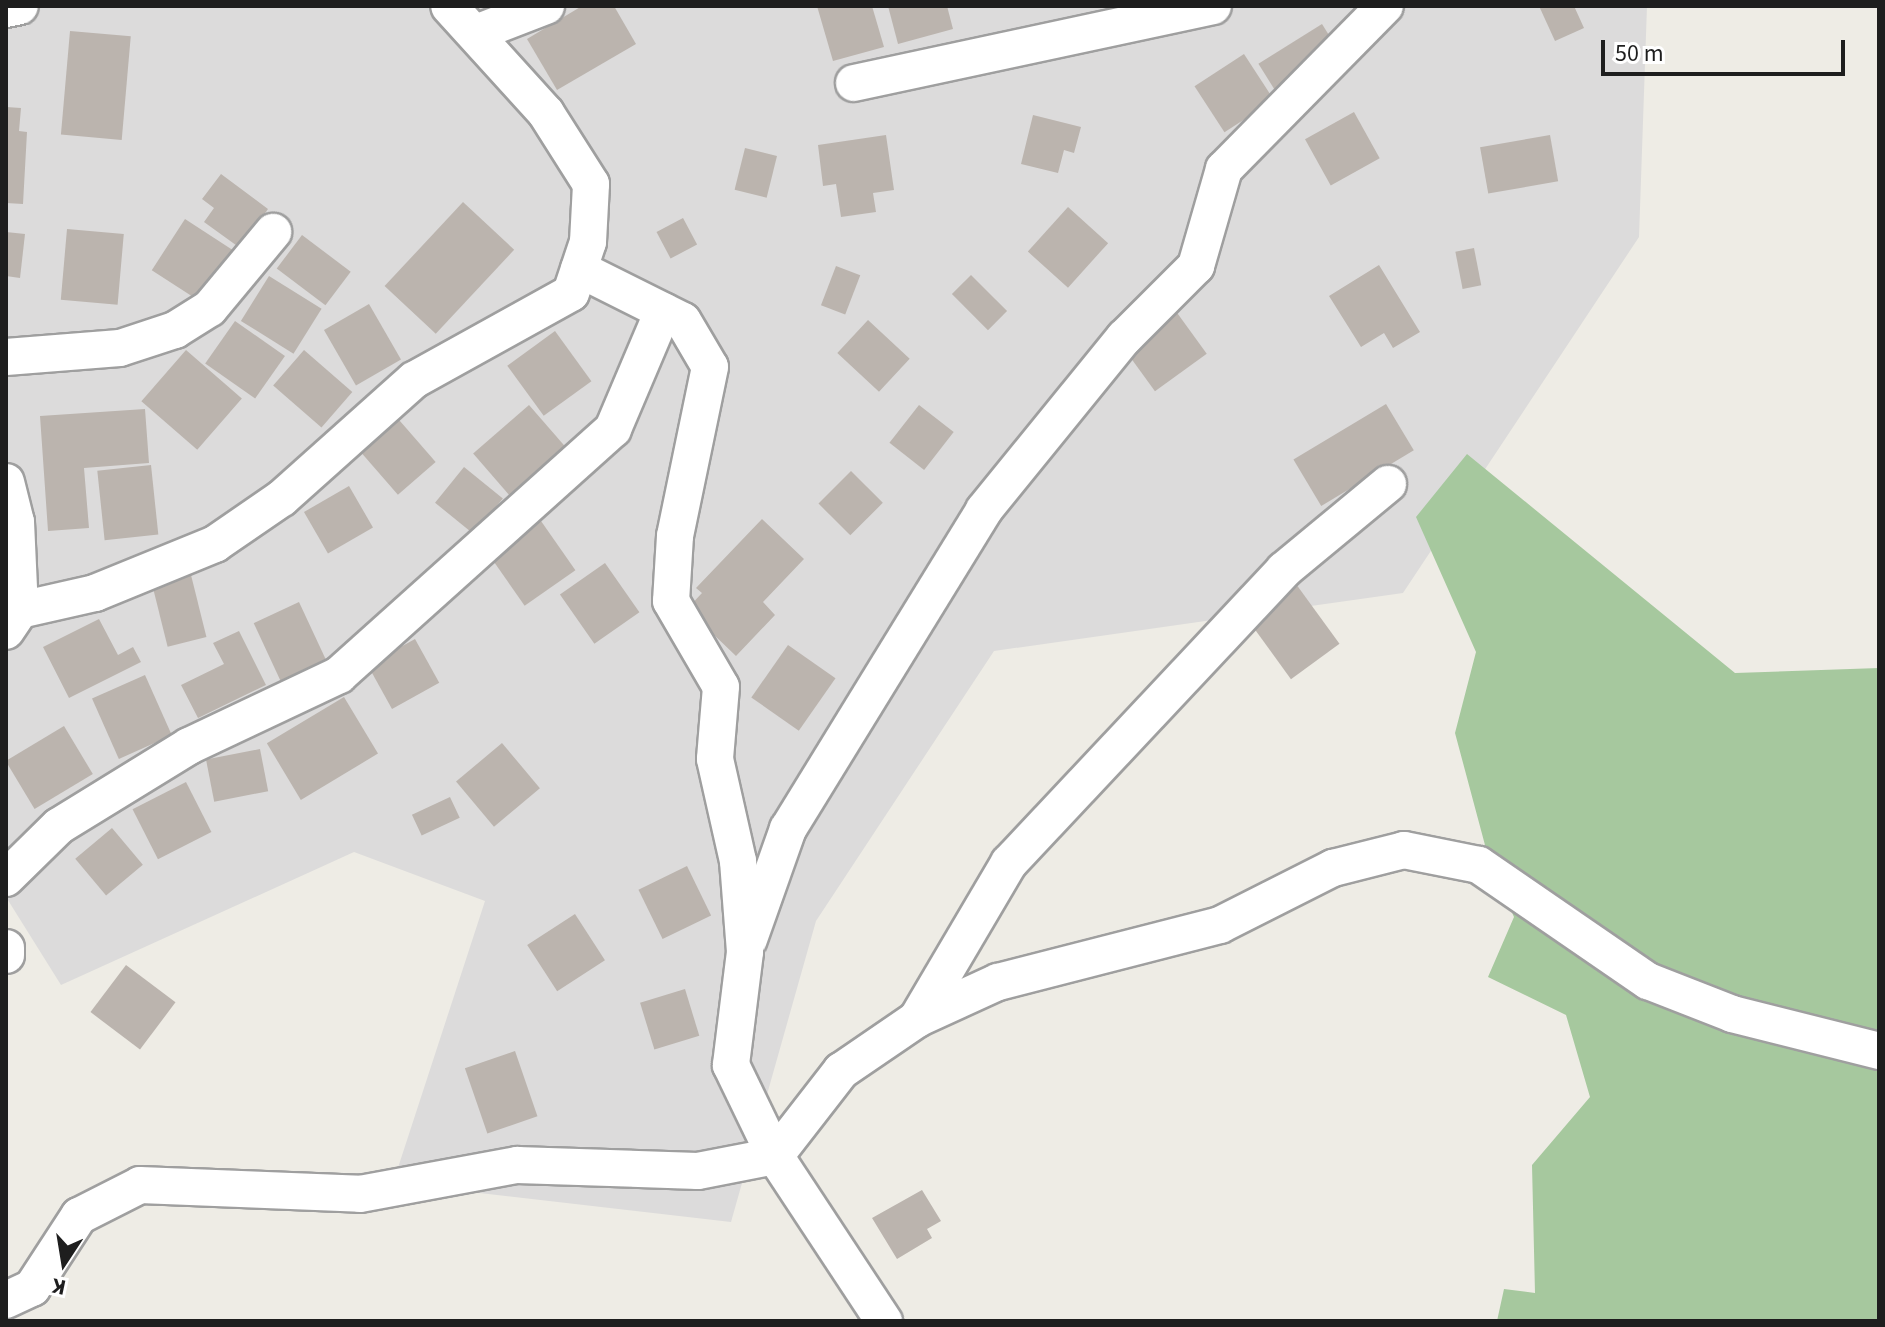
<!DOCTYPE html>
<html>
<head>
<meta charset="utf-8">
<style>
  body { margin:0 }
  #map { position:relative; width:1885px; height:1327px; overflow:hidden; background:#eeece5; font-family:"Source Sans 3",sans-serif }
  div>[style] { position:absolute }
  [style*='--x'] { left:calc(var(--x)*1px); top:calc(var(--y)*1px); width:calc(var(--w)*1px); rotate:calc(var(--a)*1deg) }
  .residential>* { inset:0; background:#dcdbdb }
  .forest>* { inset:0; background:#a6c89e }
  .building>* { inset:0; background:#bbb4ae; transform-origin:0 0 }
  .roads { filter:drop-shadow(2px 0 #9f9f9f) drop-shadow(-2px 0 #9f9f9f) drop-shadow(0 2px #9f9f9f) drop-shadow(0 -2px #9f9f9f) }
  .minor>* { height:36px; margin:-18px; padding:0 18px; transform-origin:18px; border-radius:18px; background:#fff }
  span { translate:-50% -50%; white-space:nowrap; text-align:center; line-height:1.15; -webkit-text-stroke:7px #fff; paint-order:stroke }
  .frame { position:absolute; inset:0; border:8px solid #1e1e1e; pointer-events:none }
  .north { position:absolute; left:24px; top:1223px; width:80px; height:80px; -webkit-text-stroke:6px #fff; paint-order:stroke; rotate:192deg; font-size:22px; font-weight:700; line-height:32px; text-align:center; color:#1e1e1e }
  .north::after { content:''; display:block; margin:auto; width:28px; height:36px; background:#1e1e1e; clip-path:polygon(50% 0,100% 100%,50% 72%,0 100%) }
  .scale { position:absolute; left:1601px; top:40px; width:244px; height:36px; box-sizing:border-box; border:4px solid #1e1e1e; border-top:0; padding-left:10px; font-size:24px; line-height:28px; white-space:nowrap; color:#1e1e1e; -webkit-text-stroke:6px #fff; paint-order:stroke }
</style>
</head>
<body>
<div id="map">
  <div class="residential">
    <div style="clip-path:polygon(6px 6px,1647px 6px,1639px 237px,1403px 593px,994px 651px,816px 921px,731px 1222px,393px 1183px,485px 901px,354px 852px,61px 985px,6px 897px)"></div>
  </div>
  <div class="forest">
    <div style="clip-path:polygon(1467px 454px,1735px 673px,1879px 668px,1879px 1321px,1497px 1321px,1504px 1289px,1535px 1293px,1532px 1165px,1590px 1097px,1566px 1015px,1488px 977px,1514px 917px,1489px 860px,1455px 733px,1476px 652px,1416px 517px)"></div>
  </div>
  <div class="building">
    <div style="clip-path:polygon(582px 6px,614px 6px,636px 44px,557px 90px,527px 39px)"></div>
    <div style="clip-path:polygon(817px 6px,872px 6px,884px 47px,833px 61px)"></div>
    <div style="clip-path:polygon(888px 6px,947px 6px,953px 29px,898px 44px)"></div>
    <div style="clip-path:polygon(1539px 6px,1574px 6px,1584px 28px,1555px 41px)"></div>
    <div style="left:1322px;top:24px;width:31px;height:75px;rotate:58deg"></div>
    <div style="left:70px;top:31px;width:61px;height:104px;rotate:5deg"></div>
    <div style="left:1244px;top:54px;width:55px;height:59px;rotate:57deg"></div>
    <div style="clip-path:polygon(6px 107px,21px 108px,19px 131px,27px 132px,23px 204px,6px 203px)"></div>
    <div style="left:1354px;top:112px;width:53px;height:56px;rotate:61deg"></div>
    <div style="clip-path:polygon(1033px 115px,1081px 127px,1074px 153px,1064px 150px,1058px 173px,1021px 164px)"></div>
    <div style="clip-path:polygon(886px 135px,894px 190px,873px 193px,876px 212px,841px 217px,836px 184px,823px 186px,818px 145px)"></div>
    <div style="left:1550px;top:135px;width:47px;height:71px;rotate:80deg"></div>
    <div style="left:745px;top:148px;width:33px;height:43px;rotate:14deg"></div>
    <div style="clip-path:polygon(221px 174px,268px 209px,240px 248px,204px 222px,214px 208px,202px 199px)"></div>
    <div style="left:463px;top:202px;width:70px;height:115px;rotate:43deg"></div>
    <div style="left:1068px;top:207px;width:54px;height:60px;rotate:42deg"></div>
    <div style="left:683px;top:218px;width:30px;height:30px;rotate:62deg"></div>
    <div style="left:185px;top:219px;width:60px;height:61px;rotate:33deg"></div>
    <div style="left:67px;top:229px;width:57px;height:71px;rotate:5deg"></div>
    <div style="clip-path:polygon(6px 232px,25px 234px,20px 278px,6px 276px)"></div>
    <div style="left:302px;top:235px;width:61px;height:42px;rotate:37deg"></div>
    <div style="left:1474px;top:248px;width:38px;height:19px;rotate:79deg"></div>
    <div style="clip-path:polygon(1379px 265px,1420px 332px,1393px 348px,1384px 333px,1361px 347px,1329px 296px)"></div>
    <div style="left:836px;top:266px;width:26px;height:42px;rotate:21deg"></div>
    <div style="left:971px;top:275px;width:51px;height:27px;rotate:45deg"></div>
    <div style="left:269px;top:276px;width:62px;height:53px;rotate:32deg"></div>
    <div style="left:369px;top:304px;width:64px;height:52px;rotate:60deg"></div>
    <div style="left:1175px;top:310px;width:54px;height:64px;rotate:54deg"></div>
    <div style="left:868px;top:320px;width:57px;height:45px;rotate:43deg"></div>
    <div style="left:235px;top:321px;width:61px;height:52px;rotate:35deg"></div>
    <div style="left:555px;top:331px;width:62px;height:59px;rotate:54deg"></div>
    <div style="left:186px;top:350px;width:74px;height:68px;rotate:41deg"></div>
    <div style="left:304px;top:350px;width:64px;height:47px;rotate:41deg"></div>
    <div style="left:1386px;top:404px;width:54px;height:108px;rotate:59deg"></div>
    <div style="left:529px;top:405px;width:65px;height:74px;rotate:49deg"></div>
    <div style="left:919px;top:405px;width:44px;height:48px;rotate:38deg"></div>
    <div style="clip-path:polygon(145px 409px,149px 463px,84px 468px,89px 528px,48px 531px,40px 416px)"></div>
    <div style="left:393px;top:413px;width:65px;height:50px;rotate:49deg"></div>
    <div style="left:151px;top:465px;width:70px;height:54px;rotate:84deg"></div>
    <div style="left:464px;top:467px;width:50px;height:46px;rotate:39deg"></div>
    <div style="left:851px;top:471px;width:45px;height:46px;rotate:45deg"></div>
    <div style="left:349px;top:486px;width:48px;height:52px;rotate:60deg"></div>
    <div style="clip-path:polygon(762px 519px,804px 559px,763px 602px,775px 615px,736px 656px,687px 609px,702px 593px,696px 588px)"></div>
    <div style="left:541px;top:521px;width:60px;height:62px;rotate:55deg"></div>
    <div style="left:605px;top:563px;width:60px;height:55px;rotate:55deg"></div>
    <div style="left:190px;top:571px;width:68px;height:40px;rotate:76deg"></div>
    <div style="left:1296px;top:584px;width:74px;height:60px;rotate:54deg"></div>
    <div style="left:299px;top:602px;width:64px;height:50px;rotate:65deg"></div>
    <div style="clip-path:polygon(99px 619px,118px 655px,133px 647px,141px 662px,69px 698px,43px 647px)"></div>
    <div style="clip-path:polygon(239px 631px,266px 685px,198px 718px,181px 685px,224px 664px,213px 643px)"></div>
    <div style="left:415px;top:639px;width:50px;height:54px;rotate:61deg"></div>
    <div style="left:788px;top:645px;width:58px;height:64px;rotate:35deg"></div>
    <div style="left:145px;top:675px;width:66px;height:58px;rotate:66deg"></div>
    <div style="left:344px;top:697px;width:66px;height:90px;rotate:59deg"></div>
    <div style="left:64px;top:726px;width:56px;height:68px;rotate:59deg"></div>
    <div style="left:502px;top:743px;width:59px;height:60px;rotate:50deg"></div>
    <div style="left:260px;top:749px;width:43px;height:55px;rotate:79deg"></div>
    <div style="left:186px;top:782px;width:56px;height:60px;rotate:63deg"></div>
    <div style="left:450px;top:797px;width:23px;height:42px;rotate:65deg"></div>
    <div style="left:112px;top:828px;width:48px;height:48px;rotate:50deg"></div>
    <div style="left:687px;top:866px;width:55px;height:54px;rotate:64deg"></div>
    <div style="left:575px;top:914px;width:55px;height:57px;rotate:57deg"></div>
    <div style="left:126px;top:965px;width:62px;height:59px;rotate:37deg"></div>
    <div style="left:685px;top:989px;width:49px;height:47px;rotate:73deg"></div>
    <div style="left:515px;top:1051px;width:69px;height:53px;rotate:71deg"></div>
    <div style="clip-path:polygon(922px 1190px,941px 1221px,927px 1229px,932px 1238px,897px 1259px,872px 1218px)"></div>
  </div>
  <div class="roads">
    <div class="minor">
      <div style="--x:6;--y:9;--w:14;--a:-12"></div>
      <div style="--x:476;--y:33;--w:75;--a:-21.1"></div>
      <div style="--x:854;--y:83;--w:367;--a:-12.1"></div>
      <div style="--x:579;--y:269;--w:116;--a:26.6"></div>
      <div style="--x:683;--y:321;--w:53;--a:59.6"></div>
      <div style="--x:710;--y:367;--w:173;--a:101.7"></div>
      <div style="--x:675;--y:536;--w:65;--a:93.5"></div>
      <div style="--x:671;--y:601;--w:99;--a:59.8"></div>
      <div style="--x:721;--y:687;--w:72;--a:94.8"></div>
      <div style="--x:715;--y:759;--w:105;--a:77.3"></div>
      <div style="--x:738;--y:861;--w:91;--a:85.6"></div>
      <div style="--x:745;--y:952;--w:114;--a:97.1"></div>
      <div style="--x:731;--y:1065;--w:101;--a:64.2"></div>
      <div style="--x:775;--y:1156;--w:198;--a:56.6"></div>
      <div style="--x:6;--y:357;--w:114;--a:-4.5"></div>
      <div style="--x:120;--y:348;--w:58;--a:-18.1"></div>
      <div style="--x:175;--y:330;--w:41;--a:-32.2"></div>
      <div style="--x:210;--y:308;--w:99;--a:-50.3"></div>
      <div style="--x:6;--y:482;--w:41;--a:76"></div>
      <div style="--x:16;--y:522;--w:88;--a:87.4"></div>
      <div style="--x:20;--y:610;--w:25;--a:124"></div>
      <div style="--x:20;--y:610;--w:77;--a:-12.8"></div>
      <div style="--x:95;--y:593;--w:130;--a:-22.2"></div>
      <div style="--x:215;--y:544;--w:81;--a:-34.5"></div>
      <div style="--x:282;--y:498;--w:177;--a:-41.8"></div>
      <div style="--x:414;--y:380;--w:179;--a:-29"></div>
      <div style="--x:571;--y:293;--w:54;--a:-71.6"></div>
      <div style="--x:588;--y:242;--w:58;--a:-87"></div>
      <div style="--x:591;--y:184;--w:84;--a:-122.4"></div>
      <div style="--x:546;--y:113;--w:144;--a:-132.2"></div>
      <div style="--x:6;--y:878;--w:74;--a:-44.5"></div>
      <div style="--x:59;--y:826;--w:153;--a:-31.6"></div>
      <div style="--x:189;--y:746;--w:166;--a:-25.3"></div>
      <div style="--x:339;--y:675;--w:368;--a:-41.9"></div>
      <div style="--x:613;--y:429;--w:128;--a:-67"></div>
      <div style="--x:749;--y:939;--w:117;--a:-70.5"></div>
      <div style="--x:788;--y:829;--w:374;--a:-58.4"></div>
      <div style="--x:984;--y:510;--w:222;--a:-50.9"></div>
      <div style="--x:1124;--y:338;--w:102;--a:-45"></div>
      <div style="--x:1196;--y:266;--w:101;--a:-73.9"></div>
      <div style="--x:1224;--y:169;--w:229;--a:-45.4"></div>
      <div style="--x:6;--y:948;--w:7;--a:90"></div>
      <div style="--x:917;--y:1019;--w:181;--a:-59.5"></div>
      <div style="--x:1009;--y:863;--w:402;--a:-46.8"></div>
      <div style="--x:1284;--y:570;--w:135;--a:-39.6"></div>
      <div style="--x:6;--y:1300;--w:29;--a:-25"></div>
      <div style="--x:32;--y:1288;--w:86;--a:-56.9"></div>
      <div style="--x:79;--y:1216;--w:68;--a:-26.9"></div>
      <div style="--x:140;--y:1185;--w:220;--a:2.3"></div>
      <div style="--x:360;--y:1194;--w:160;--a:-10.5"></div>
      <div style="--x:517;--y:1165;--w:181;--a:1.9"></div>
      <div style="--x:698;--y:1171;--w:78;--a:-11"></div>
      <div style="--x:775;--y:1156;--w:108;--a:-52.2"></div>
      <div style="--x:841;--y:1071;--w:92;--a:-34.4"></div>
      <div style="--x:917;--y:1019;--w:89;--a:-24.6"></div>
      <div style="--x:998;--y:982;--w:229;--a:-14.4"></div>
      <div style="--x:1220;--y:925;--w:127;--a:-26.8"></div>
      <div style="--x:1333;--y:868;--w:73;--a:-14.2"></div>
      <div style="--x:1404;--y:850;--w:76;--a:11.3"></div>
      <div style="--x:1479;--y:865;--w:205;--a:34.5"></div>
      <div style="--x:1648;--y:981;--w:90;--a:21.4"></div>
      <div style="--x:1732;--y:1014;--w:152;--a:14.1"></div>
    </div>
  </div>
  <div class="frame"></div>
  <div class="north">K</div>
  <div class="scale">50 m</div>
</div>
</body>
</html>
